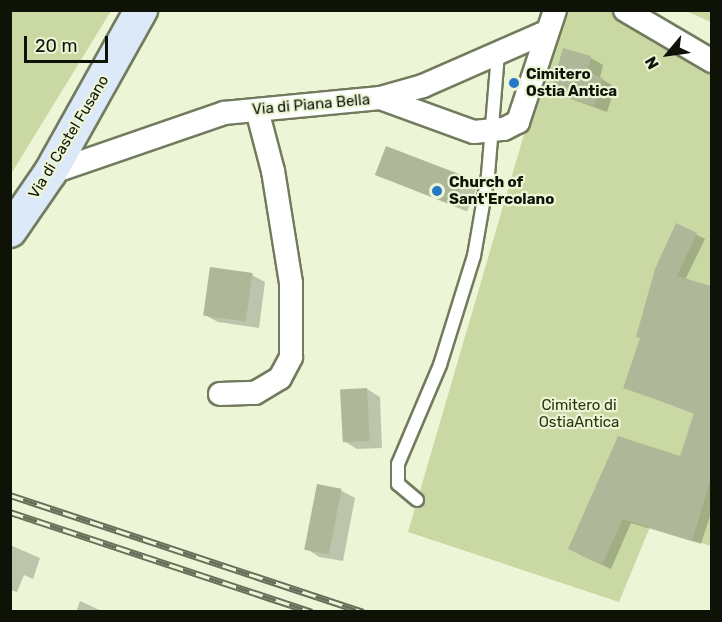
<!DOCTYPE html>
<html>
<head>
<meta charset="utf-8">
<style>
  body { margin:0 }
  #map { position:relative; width:722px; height:622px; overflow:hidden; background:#ecf6d6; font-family:Rubik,sans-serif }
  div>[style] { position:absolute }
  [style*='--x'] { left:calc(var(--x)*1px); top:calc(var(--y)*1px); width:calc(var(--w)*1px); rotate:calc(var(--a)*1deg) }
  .green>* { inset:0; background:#cad9a4 }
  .shadow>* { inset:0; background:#0003; transform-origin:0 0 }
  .building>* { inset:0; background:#aeb899; transform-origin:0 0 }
  .roads { filter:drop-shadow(2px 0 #727b5e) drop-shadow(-2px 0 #727b5e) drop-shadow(0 2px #727b5e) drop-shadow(0 -2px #727b5e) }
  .lane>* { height:12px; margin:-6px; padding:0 6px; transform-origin:6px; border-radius:6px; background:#fff }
  .street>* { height:22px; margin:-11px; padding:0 11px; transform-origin:11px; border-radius:11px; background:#fff }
  .secondary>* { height:32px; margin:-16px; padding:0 16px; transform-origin:16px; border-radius:16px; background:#dbe9f9 }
  .rail>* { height:7px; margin-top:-3.5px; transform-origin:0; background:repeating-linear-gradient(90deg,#ecf6d6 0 14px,#696e5b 0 28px); box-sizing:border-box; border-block:2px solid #696e5b }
  .dots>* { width:16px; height:16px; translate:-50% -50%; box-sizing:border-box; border:3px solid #ecf6d6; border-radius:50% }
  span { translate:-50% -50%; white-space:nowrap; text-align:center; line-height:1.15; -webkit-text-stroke:4.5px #ecf6d6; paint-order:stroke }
  .poi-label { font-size:15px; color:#0f1207; font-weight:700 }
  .left { translate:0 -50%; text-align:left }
  .street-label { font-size:15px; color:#0f1207 }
  .park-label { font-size:15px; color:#2b350c }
  .frame { position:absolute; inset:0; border:12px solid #0f1207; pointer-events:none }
  .north { position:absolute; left:638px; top:24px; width:60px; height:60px; -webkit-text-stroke:4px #ecf6d6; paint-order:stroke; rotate:241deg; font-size:16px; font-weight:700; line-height:24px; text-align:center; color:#0f1207 }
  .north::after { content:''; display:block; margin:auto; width:21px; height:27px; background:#0f1207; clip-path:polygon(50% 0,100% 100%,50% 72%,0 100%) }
  .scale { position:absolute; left:24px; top:36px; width:84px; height:27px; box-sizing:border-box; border:3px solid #0f1207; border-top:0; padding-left:8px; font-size:18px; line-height:21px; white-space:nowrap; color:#0f1207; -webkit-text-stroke:4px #ecf6d6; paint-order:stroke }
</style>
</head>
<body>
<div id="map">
  <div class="green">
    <div style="clip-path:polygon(11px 10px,111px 11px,11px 174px,10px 11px)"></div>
    <div style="clip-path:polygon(560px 11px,625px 11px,711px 61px,711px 546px,650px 527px,619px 602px,408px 532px)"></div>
    <div style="clip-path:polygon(686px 11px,711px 11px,711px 22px)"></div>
  </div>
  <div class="shadow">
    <div style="clip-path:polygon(591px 58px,603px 65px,600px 78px,615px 87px,607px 112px,552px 92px)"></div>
    <div style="left:387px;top:148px;width:98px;height:29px;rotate:22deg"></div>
    <div style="clip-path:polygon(677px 225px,705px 239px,685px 280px,712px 287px,712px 510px,701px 544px,631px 523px,611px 569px,578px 554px,681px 458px,695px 414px,625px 387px)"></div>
    <div style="clip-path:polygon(252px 275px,265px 282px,259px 328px,218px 322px,205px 315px)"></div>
    <div style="clip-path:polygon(367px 389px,380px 397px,382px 448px,357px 449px,344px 441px)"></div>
    <div style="clip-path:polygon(319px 486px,342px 491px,355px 498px,343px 561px,319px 557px,307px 549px)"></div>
    <div style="clip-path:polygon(10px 545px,40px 558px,33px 579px,24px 575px,17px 592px,10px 590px)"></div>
    <div style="clip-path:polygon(80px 601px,104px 612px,76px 612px)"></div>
  </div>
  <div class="building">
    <div style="clip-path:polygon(563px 48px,591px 56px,587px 73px,603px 78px,594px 106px,550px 93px)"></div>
    <div style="left:386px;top:146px;width:85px;height:31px;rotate:21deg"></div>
    <div style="clip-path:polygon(676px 223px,697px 233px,677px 276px,711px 286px,711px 478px,692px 541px,623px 519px,602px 565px,568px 549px,618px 436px,680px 456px,694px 413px,623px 388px,640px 338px,636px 337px,655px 269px)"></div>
    <div style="left:210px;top:267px;width:43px;height:49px;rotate:8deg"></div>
    <div style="left:367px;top:388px;width:53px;height:27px;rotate:87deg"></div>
    <div style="left:317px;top:484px;width:25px;height:67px;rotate:11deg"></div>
  </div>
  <div class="roads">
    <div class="lane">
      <div style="--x:417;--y:500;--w:25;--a:-140"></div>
      <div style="--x:398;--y:484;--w:20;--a:-90"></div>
      <div style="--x:398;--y:464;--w:108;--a:-67"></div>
      <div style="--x:440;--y:365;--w:114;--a:-72.7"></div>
      <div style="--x:474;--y:256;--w:82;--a:-80.2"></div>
      <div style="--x:488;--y:175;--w:121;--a:-85.3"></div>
    </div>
    <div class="street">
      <div style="--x:625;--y:10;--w:101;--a:30.4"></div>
      <div style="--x:380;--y:98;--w:100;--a:19.9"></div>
      <div style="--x:474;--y:132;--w:30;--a:-6"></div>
      <div style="--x:504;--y:129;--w:16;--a:-27"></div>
      <div style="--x:518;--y:122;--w:118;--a:-71.7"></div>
      <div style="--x:50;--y:173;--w:184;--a:-19"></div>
      <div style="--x:224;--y:113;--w:157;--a:-5.5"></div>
      <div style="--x:380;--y:98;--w:45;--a:-15.6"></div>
      <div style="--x:423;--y:86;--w:132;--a:-23.7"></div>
      <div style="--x:220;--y:394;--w:35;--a:-2"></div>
      <div style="--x:255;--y:393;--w:29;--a:-31"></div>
      <div style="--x:280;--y:378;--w:24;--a:-62"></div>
      <div style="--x:291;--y:357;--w:74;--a:-90"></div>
      <div style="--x:291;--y:283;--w:113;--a:-99.1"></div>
      <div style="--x:273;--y:171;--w:63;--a:-104.7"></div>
    </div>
    <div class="secondary">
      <div style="--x:10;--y:231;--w:70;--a:-55.4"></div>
      <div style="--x:50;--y:173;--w:187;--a:-60.8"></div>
    </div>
  </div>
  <div class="rail">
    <div style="--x:10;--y:495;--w:372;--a:18.3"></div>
    <div style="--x:10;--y:512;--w:318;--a:18.3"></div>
  </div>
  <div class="dots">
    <div style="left:514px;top:83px;background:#2478c6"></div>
    <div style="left:437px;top:191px;background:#2478c6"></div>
  </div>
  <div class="poi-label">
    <span class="left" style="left:526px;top:83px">Cimitero<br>Ostia Antica</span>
    <span class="left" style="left:449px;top:191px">Church of<br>Sant'Ercolano</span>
  </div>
  <div class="street-label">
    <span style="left:311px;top:105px;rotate:-5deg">Via di Piana Bella</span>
    <span style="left:69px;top:137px;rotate:-59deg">Via di Castel Fusano</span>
  </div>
  <div class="park-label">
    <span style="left:579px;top:414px">Cimitero di<br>OstiaAntica</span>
  </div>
  <div class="frame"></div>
  <div class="north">N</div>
  <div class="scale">20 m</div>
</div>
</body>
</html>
